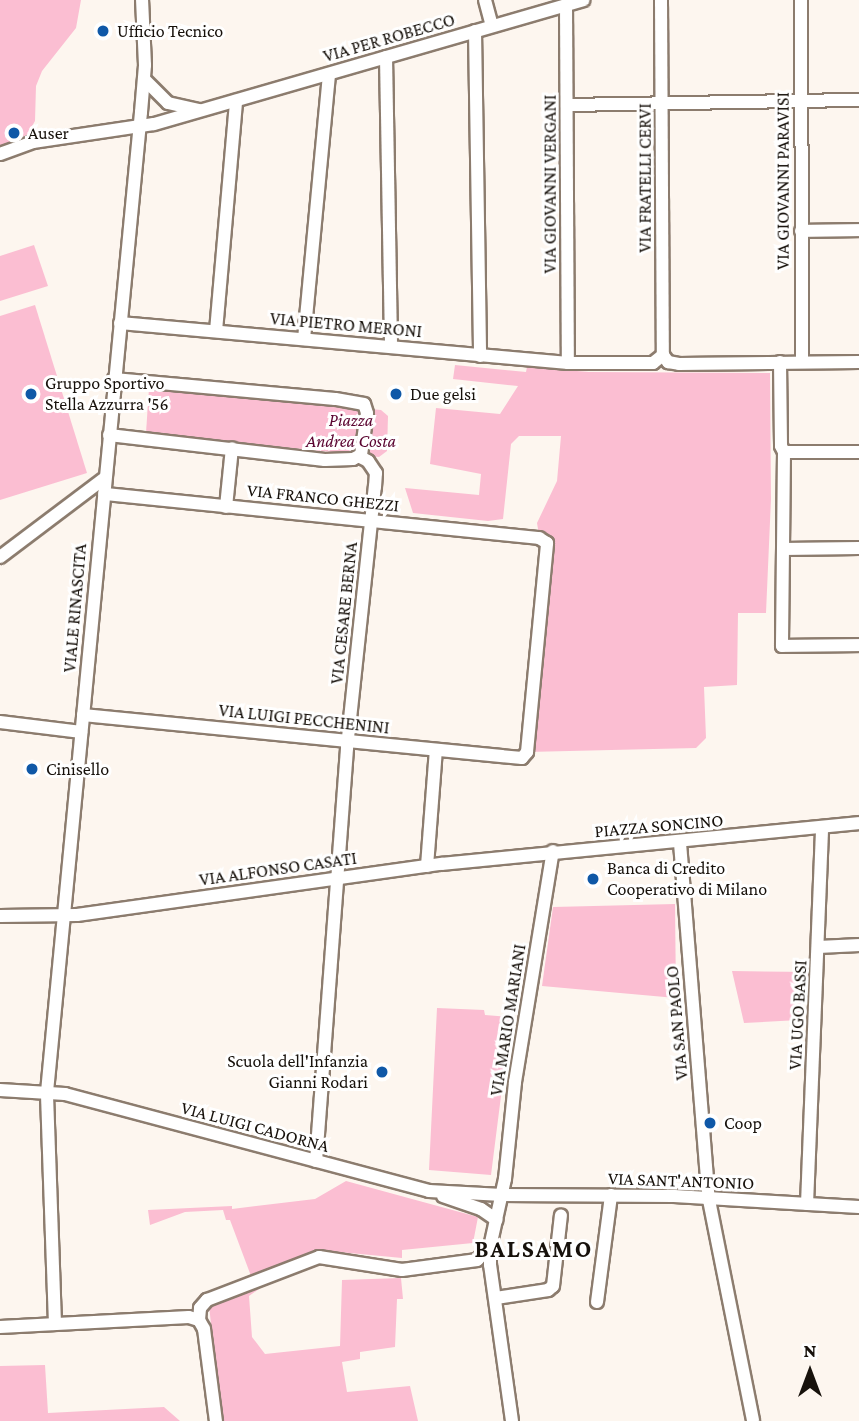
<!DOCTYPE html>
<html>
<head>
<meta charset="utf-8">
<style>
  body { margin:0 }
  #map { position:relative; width:859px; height:1421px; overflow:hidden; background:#fdf6ef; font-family:"Crimson Pro",serif }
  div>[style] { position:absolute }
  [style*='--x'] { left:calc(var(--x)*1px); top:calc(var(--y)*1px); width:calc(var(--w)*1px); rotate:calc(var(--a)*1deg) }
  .green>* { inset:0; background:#fbbed2 }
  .roads { filter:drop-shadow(2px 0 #8c7c6e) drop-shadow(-2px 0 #8c7c6e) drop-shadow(0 2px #8c7c6e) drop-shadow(0 -2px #8c7c6e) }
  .minor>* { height:12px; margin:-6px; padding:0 6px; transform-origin:6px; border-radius:6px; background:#fff }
  .dots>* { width:19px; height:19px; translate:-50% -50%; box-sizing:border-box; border:4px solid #fff; border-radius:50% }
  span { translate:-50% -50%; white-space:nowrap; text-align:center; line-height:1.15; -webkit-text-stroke:6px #fff; paint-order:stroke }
  .poi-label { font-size:18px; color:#17110b }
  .left { translate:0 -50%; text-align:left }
  .right { translate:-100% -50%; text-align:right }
  .street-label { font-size:18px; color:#17110b }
  .park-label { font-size:18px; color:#5a0430; font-style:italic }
  .district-label { font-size:24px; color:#17110b; font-weight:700; letter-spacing:2px }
  .north { position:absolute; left:775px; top:1337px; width:70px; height:70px; -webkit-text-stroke:5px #fff; paint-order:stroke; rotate:0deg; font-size:19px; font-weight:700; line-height:28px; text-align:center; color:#17110b }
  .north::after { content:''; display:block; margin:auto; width:24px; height:32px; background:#17110b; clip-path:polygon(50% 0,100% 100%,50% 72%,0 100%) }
</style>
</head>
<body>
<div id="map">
  <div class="green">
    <div style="clip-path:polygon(0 0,81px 0,76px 28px,42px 71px,36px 86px,35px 121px,27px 135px,0 146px)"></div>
    <div style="clip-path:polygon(34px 245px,48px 286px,0 301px,0 256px)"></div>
    <div style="clip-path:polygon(35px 305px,87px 473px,0 500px,0 316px)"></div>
    <div style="clip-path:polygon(455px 365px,526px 372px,527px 367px,589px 372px,770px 373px,771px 499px,766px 613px,738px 613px,737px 685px,704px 687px,706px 738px,696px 748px,527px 752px,541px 547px,537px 523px,557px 481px,561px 436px,519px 436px,511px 444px,503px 519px,488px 521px,413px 513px,405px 488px,479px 495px,481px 474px,430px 464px,436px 408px,500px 414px,518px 386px,453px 379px)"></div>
    <div style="clip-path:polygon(149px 388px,381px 410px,388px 416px,387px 451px,379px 457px,146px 433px)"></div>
    <div style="clip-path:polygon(675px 904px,676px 998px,542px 986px,553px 907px)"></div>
    <div style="clip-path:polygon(732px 971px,811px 972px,799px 1020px,744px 1023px)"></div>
    <div style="clip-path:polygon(437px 1008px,484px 1010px,485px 1015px,511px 1017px,491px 1175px,429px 1170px)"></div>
    <div style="clip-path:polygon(346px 1181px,478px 1217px,473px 1243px,402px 1250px,402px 1258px,318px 1250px,251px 1276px,230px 1220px,226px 1220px,223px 1210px,185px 1212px,150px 1225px,148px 1210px,232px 1206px,232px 1209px,315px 1199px)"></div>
    <div style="clip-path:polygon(401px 1278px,403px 1299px,397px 1299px,395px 1347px,360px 1352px,360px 1359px,342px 1362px,347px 1392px,410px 1386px,418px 1421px,221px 1421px,209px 1305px,258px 1284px,259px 1289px,249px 1296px,252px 1337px,265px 1354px,340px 1346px,342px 1280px)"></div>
    <div style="clip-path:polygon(45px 1365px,48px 1413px,164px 1407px,180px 1421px,0 1421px,0 1366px)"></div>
  </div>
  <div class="roads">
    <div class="minor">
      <div style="--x:485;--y:0;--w:27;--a:75"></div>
      <div style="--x:661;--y:0;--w:355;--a:89.7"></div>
      <div style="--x:801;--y:0;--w:362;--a:89.8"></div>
      <div style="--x:566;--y:5;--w:358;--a:89.7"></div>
      <div style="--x:475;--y:31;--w:325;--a:89.1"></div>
      <div style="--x:386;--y:57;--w:290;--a:89"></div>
      <div style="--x:144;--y:79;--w:34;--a:45"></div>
      <div style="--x:168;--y:103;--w:32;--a:13"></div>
      <div style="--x:567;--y:105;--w:292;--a:-1"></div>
      <div style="--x:0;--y:154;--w:35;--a:-20"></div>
      <div style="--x:33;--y:142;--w:122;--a:-8.5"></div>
      <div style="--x:154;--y:124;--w:447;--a:-16.1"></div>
      <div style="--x:801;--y:231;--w:58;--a:-1"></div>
      <div style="--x:120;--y:323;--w:450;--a:5.1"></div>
      <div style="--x:568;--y:363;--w:85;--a:0"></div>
      <div style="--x:653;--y:363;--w:13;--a:-39"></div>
      <div style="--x:216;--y:331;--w:231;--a:-85"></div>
      <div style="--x:304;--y:339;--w:266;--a:-84.6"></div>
      <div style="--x:663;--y:355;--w:9;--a:54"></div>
      <div style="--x:668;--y:362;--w:11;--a:10"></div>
      <div style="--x:679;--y:364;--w:180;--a:-0.6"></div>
      <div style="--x:780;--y:362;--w:84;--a:89.3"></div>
      <div style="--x:781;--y:446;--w:7;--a:63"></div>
      <div style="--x:784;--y:452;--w:194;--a:90.6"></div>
      <div style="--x:782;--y:646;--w:77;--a:-0.7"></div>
      <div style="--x:109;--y:435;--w:217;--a:6.6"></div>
      <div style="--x:325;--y:460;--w:28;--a:-2"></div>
      <div style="--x:353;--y:459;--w:9;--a:-27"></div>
      <div style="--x:361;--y:455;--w:42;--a:-81.9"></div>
      <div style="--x:367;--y:413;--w:9;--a:-108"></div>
      <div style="--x:364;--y:404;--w:29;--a:-170"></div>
      <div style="--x:335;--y:399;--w:222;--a:-174.8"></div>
      <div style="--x:784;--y:452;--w:75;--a:0"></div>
      <div style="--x:226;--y:507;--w:59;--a:-84.2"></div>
      <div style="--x:783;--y:549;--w:76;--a:-0.8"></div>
      <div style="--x:0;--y:557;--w:131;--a:-37"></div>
      <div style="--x:83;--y:715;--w:441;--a:5.6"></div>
      <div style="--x:522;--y:758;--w:8;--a:-50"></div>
      <div style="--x:527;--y:752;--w:210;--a:-84.5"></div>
      <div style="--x:547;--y:543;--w:9;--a:-148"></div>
      <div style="--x:539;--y:538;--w:437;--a:-174.2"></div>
      <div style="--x:0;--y:722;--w:82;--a:7"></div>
      <div style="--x:680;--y:843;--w:358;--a:85.4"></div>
      <div style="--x:709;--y:1200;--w:225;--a:78.7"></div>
      <div style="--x:427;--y:866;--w:116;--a:-85.6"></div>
      <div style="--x:0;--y:916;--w:77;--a:-0.7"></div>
      <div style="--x:77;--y:915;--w:369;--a:-8"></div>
      <div style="--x:442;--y:864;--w:419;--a:-5.6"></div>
      <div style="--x:819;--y:947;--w:40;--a:-2.9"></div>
      <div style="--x:0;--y:1090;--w:65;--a:3.5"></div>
      <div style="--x:65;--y:1094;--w:377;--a:14.9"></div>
      <div style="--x:429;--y:1191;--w:73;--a:3.1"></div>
      <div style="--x:502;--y:1195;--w:172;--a:0.3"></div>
      <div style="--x:674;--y:1196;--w:185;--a:3.4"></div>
      <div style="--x:316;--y:1161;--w:415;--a:-85.7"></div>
      <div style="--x:347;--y:747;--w:262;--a:-83.9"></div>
      <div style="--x:375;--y:487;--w:14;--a:-86"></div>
      <div style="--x:376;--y:473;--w:14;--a:-124"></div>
      <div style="--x:368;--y:461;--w:9;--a:-153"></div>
      <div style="--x:443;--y:1196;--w:40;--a:18.9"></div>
      <div style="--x:481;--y:1209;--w:19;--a:35"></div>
      <div style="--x:807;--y:1204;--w:376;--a:-87.7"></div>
      <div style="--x:496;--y:1298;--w:53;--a:-8.7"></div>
      <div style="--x:548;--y:1290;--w:6;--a:-39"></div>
      <div style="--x:553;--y:1286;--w:71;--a:-83.6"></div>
      <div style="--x:597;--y:1302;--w:108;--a:-82.5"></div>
      <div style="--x:199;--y:1320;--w:12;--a:-85"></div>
      <div style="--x:200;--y:1308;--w:11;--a:-49"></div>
      <div style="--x:207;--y:1300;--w:120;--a:-21"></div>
      <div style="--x:319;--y:1257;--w:84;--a:8.9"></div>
      <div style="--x:402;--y:1270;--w:76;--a:-7.6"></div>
      <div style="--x:477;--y:1260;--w:18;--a:-45"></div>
      <div style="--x:199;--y:1320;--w:10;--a:61"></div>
      <div style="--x:204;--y:1329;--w:93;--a:82.6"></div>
      <div style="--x:55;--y:1324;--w:232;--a:-92"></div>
      <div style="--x:47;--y:1092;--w:984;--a:-84.52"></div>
      <div style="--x:141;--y:112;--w:47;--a:-85.1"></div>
      <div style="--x:145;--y:65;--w:65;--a:-92.6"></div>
      <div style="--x:0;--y:1327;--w:189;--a:-3"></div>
      <div style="--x:189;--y:1317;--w:10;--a:17"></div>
      <div style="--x:512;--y:1421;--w:158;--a:-98"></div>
      <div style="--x:490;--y:1265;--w:18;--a:-90"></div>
      <div style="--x:490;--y:1247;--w:70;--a:-77.6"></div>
      <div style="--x:505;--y:1179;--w:98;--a:-84.1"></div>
      <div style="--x:515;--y:1082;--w:234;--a:-80.7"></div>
    </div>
  </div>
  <div class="dots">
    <div style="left:103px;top:31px;background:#0f58a7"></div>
    <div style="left:14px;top:133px;background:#0f58a7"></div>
    <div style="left:31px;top:394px;background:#0f58a7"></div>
    <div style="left:396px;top:394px;background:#0f58a7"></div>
    <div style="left:32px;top:769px;background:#0f58a7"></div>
    <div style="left:593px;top:879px;background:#0f58a7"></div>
    <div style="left:382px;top:1072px;background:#0f58a7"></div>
    <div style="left:710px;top:1123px;background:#0f58a7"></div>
  </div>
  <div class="poi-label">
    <span class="left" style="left:117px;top:31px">Ufficio Tecnico</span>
    <span class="left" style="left:28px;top:133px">Auser</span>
    <span class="left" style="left:45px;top:394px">Gruppo Sportivo<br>Stella Azzurra '56</span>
    <span class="left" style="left:410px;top:394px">Due gelsi</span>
    <span class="left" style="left:46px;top:769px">Cinisello</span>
    <span class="left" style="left:607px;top:879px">Banca di Credito<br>Cooperativo di Milano</span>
    <span class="right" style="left:368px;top:1072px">Scuola dell'Infanzia<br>Gianni Rodari</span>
    <span class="left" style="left:724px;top:1123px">Coop</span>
  </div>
  <div class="street-label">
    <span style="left:389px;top:38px;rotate:-16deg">VIA PER ROBECCO</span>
    <span style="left:645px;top:178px;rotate:-90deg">VIA FRATELLI CERVI</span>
    <span style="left:783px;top:181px;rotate:-90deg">VIA GIOVANNI PARAVISI</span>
    <span style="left:550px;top:184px;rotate:-90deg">VIA GIOVANNI VERGANI</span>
    <span style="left:346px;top:325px;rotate:5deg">VIA PIETRO MERONI</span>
    <span style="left:323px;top:498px;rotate:6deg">VIA FRANCO GHEZZI</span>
    <span style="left:75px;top:608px;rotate:-85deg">VIALE RINASCITA</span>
    <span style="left:344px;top:613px;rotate:-84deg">VIA CESARE BERNA</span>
    <span style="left:304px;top:719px;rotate:6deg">VIA LUIGI PECCHENINI</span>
    <span style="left:659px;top:826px;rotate:-5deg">PIAZZA SONCINO</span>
    <span style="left:278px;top:869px;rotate:-8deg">VIA ALFONSO CASATI</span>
    <span style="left:798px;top:1015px;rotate:-87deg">VIA UGO BASSI</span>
    <span style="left:508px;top:1020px;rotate:-81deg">VIA MARIO MARIANI</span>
    <span style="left:677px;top:1023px;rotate:-95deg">VIA SAN PAOLO</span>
    <span style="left:255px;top:1127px;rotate:15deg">VIA LUIGI CADORNA</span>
    <span style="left:681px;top:1181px;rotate:2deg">VIA SANT'ANTONIO</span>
  </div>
  <div class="park-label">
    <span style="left:351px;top:431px">Piazza<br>Andrea Costa</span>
  </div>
  <div class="district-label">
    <span style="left:534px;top:1249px">BALSAMO</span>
  </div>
  <div class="north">N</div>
</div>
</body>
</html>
